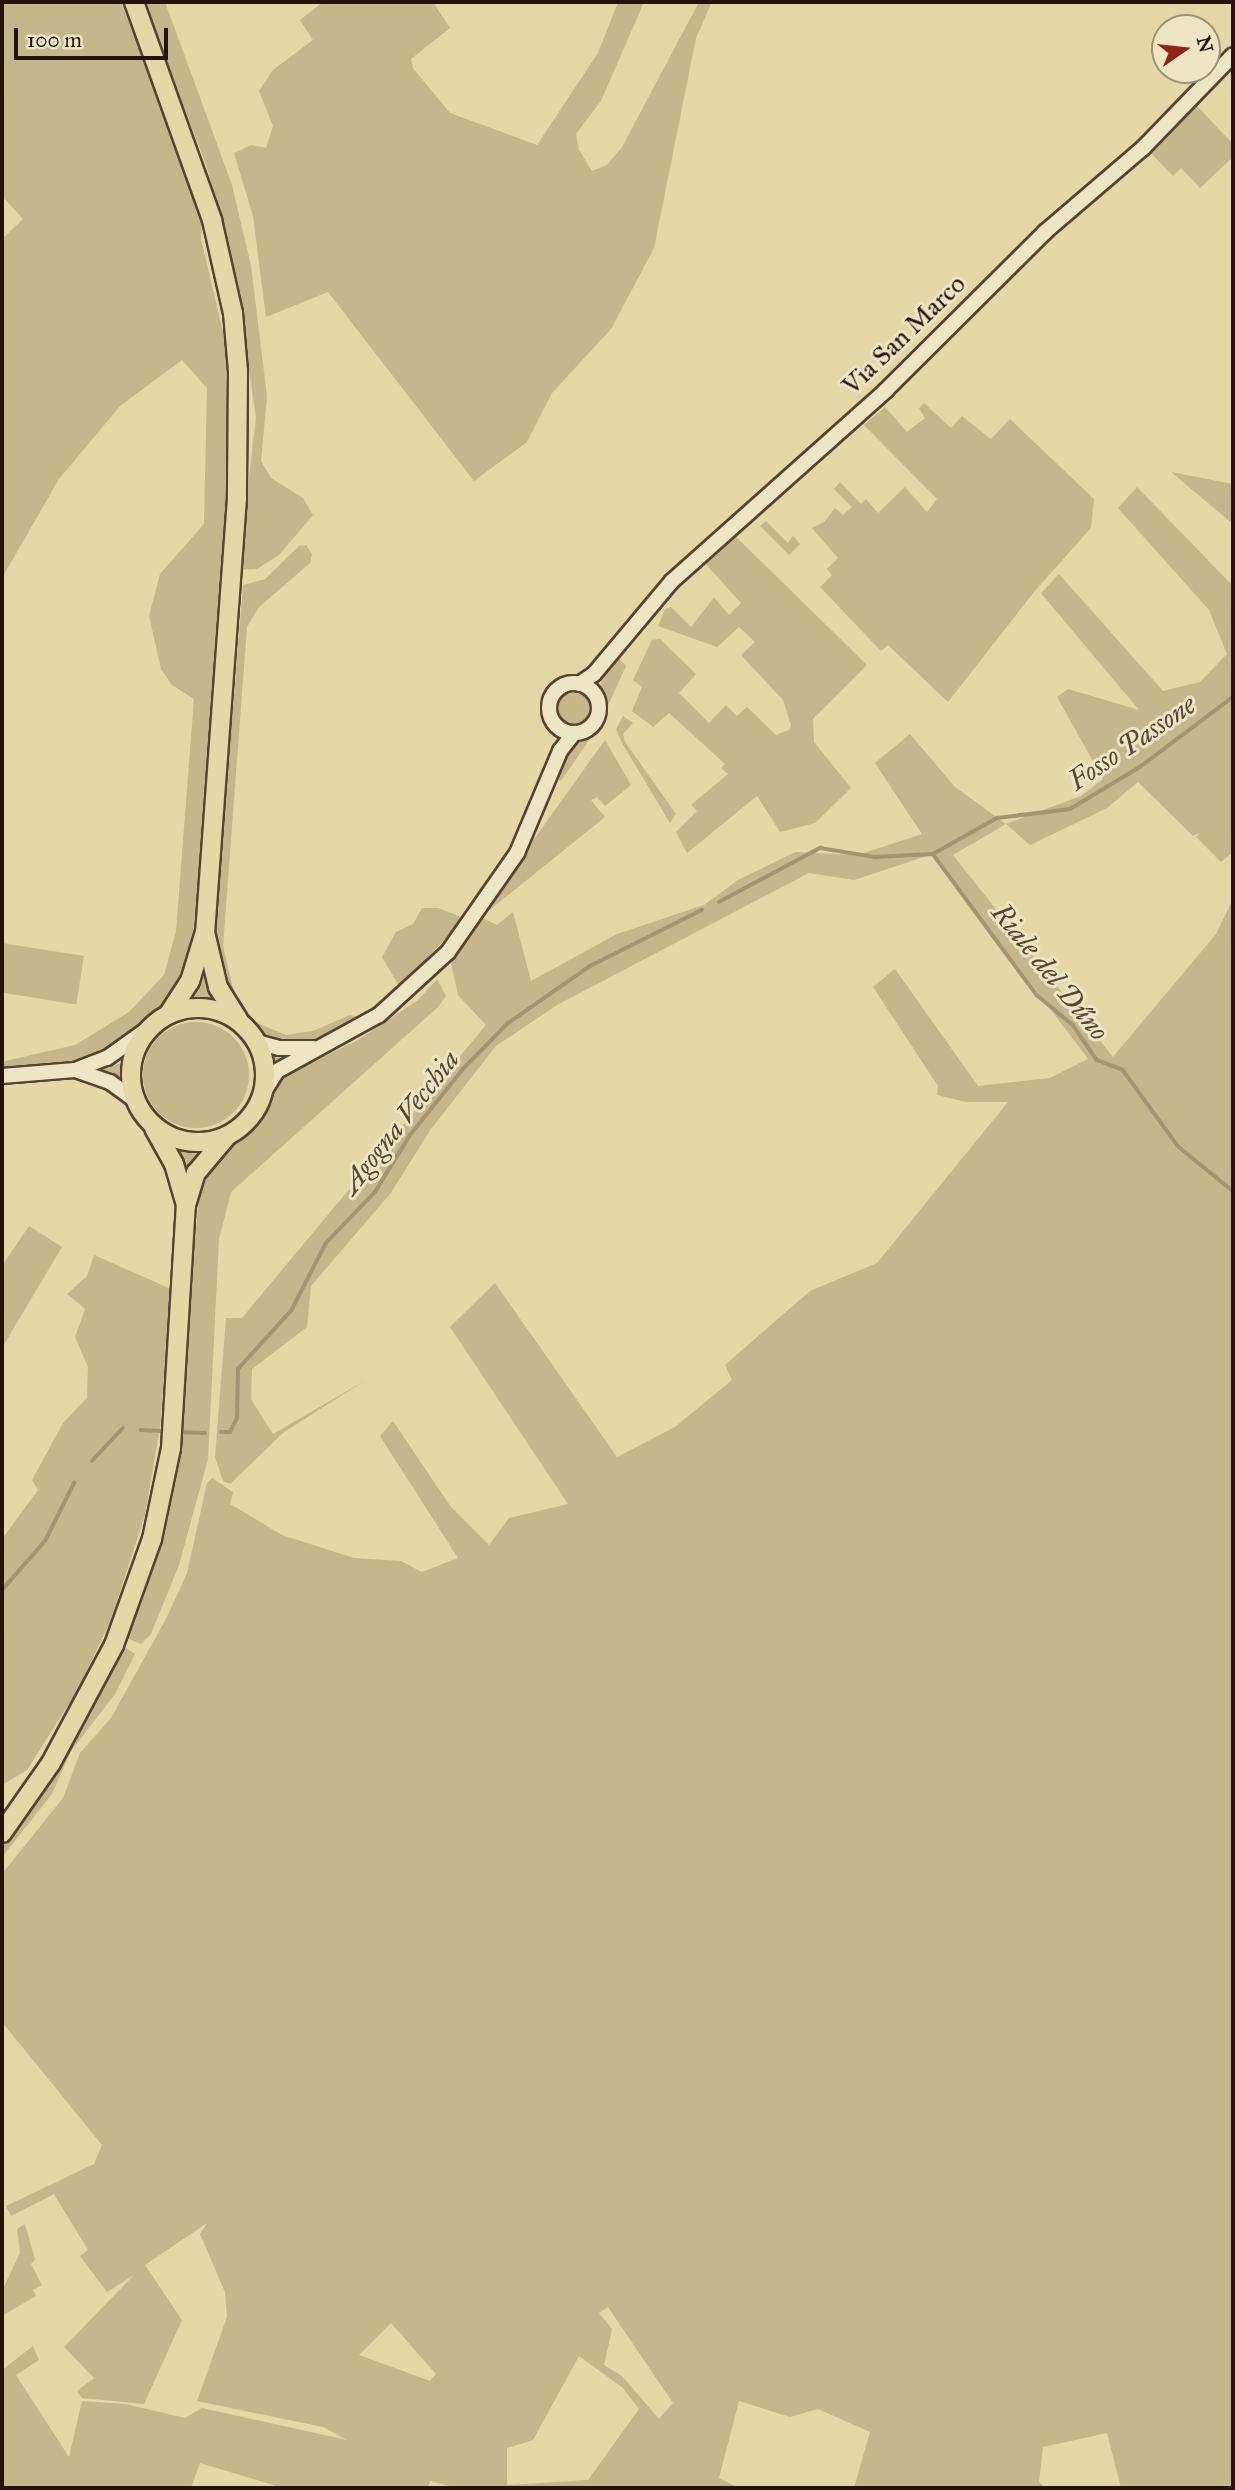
<!DOCTYPE html>
<html>
<head>
<meta charset="utf-8">
<style>
  body { margin:0 }
  #map { position:relative; width:1235px; height:2490px; overflow:hidden; background:#e5d7a6; font-family:"IM FELL Great Primer",serif }
  div>[style] { position:absolute }
  [style*='--x'] { left:calc(var(--x)*1px); top:calc(var(--y)*1px); width:calc(var(--w)*1px); rotate:calc(var(--a)*1deg) }
  .green>* { inset:0; background:#c5b68b; transform-origin:0 0 }
  .round { border-radius:50% }
  .stream>* { height:3.5px; margin:-1.75px; padding:0 1.75px; transform-origin:1.75px; border-radius:1.75px; background:#a49471 }
  .roads { filter:drop-shadow(2px 0 #564331) drop-shadow(-2px 0 #564331) drop-shadow(0 2px #564331) drop-shadow(0 -2px #564331) }
  .tertiary>* { height:14px; margin:-7px; padding:0 7px; transform-origin:7px; border-radius:7px; background:#eee5c5 }
  .tertiary>.ring { margin:-7px; padding:0; box-sizing:content-box; background:none; border:14px solid #eee5c5; border-radius:50% }
  .primary>* { height:18px; margin:-9px; padding:0 9px; transform-origin:9px; border-radius:9px; background:#e5d7a6 }
  .primary>.ring { margin:-9px; padding:0; box-sizing:content-box; background:none; border:18px solid #e5d7a6; border-radius:50% }
  span { translate:-50% -50%; white-space:nowrap; text-align:center; line-height:1.15; -webkit-text-stroke:6px #eee5c5; paint-order:stroke }
  .street-label { font-size:26px; color:#26120a }
  .water-label { font-size:28px; color:#584633; font-style:italic }
  .frame { position:absolute; inset:0; border:4px solid #26120a; pointer-events:none }
  .north { position:absolute; left:1151px; top:14px; width:70px; height:70px; box-sizing:border-box; background:#eee5c5; border:2px solid #9e917a; border-radius:50%; rotate:76deg; font-size:19px; font-weight:700; line-height:28px; text-align:center; color:#26120a }
  .north::after { content:''; display:block; margin:auto; width:24px; height:32px; background:#8f2418; clip-path:polygon(50% 0,100% 100%,50% 72%,0 100%) }
  .scale { position:absolute; left:14px; top:28px; width:154px; height:32px; box-sizing:border-box; border:4px solid #26120a; border-top:0; padding-left:9px; font-size:21px; line-height:24px; white-space:nowrap; color:#26120a; -webkit-text-stroke:5px #eee5c5; paint-order:stroke }
</style>
</head>
<body>
<div id="map">
  <div class="green">
    <div style="clip-path:polygon(2px 2px,121px 2px,194px 189px,202px 223px,201px 239px,229px 357px,229px 479px,200px 887px,187px 969px,172px 997px,133px 1036px,87px 1063px,2px 1069px,5px 1061px,75px 1045px,129px 1012px,164px 975px,176px 931px,194px 699px,172px 685px,161px 669px,149px 616px,160px 574px,204px 524px,207px 388px,182px 360px,120px 406px,59px 479px,2px 578px,2px 239px,23px 219px,2px 196px)"></div>
    <div style="clip-path:polygon(144px 2px,165px 2px,232px 185px,251px 266px,267px 396px,261px 461px,271px 478px,303px 498px,313px 515px,279px 555px,257px 569px,238px 570px,256px 418px,236px 280px,207px 167px)"></div>
    <div style="clip-path:polygon(323px 2px,433px 2px,450px 28px,411px 59px,413px 68px,450px 113px,537px 145px,598px 53px,618px 2px,644px 2px,601px 101px,576px 134px,579px 150px,592px 171px,607px 165px,622px 147px,699px 2px,712px 2px,696px 38px,654px 248px,611px 329px,552px 393px,527px 442px,474px 481px,328px 292px,266px 317px,253px 216px,234px 153px,251px 145px,266px 148px,273px 126px,259px 91px,273px 70px,313px 40px,300px 20px)"></div>
    <div style="clip-path:polygon(1195px 104px,1233px 144px,1233px 157px,1200px 188px,1181px 168px,1173px 176px,1148px 150px)"></div>
    <div style="clip-path:polygon(924px 403px,951px 428px,962px 416px,991px 439px,1010px 419px,1094px 499px,1091px 528px,1034px 592px,948px 702px,888px 645px,881px 651px,820px 587px,832px 575px,827px 569px,838px 558px,812px 528px,824px 522px,835px 508px,843px 515px,852px 507px,834px 489px,840px 482px,861px 504px,866px 499px,878px 513px,905px 487px,927px 512px,937px 499px,864px 425px,885px 407px,907px 432px,925px 418px,919px 408px)"></div>
    <div style="clip-path:polygon(1171px 472px,1233px 484px,1233px 524px)"></div>
    <div style="clip-path:polygon(evenodd,1137px 487px,1233px 586px,1233px 852px,1221px 862px,1196px 837px,1200px 833px,1193px 836px,1138px 782px,1107px 808px,1030px 845px,1006px 824px,953px 855px,1113px 1057px,1216px 934px,1233px 899px,1233px 2488px,1121px 2488px,1107px 2433px,1043px 2447px,1039px 2482px,1046px 2488px,854px 2488px,870px 2432px,818px 2409px,790px 2417px,739px 2401px,719px 2478px,739px 2488px,457px 2488px,430px 2481px,428px 2488px,283px 2488px,200px 2463px,191px 2488px,2px 2488px,2px 2370px,33px 2346px,39px 2360px,16px 2375px,69px 2457px,82px 2401px,126px 2404px,185px 2418px,202px 2408px,347px 2440px,323px 2427px,197px 2401px,227px 2317px,225px 2292px,200px 2234px,207px 2223px,145px 2265px,182px 2320px,144px 2404px,82px 2398px,77px 2391px,94px 2378px,64px 2347px,134px 2275px,107px 2292px,80px 2256px,88px 2250px,54px 2194px,11px 2216px,6px 2206px,94px 2164px,102px 2145px,2px 2022px,2px 1874px,63px 1798px,80px 1753px,111px 1718px,167px 1617px,187px 1573px,207px 1483px,212px 1478px,233px 1492px,230px 1504px,282px 1535px,354px 1558px,401px 1561px,422px 1572px,458px 1558px,380px 1436px,393px 1421px,451px 1507px,489px 1545px,509px 1518px,568px 1504px,450px 1327px,495px 1283px,617px 1457px,675px 1427px,732px 1380px,725px 1365px,810px 1291px,877px 1263px,1008px 1102px,966px 1102px,937px 1095px,938px 1086px,873px 987px,895px 969px,978px 1086px,1050px 1078px,1088px 1059px,933px 854px,854px 880px,809px 873px,557px 1005px,496px 1046px,431px 1129px,390px 1194px,311px 1286px,307px 1327px,252px 1369px,251px 1399px,273px 1434px,366px 1380px,284px 1432px,230px 1484px,223px 1481px,215px 1457px,226px 1318px,242px 1318px,486px 1025px,458px 995px,451px 963px,480px 917px,504px 881px,605px 740px,631px 785px,605px 806px,597px 797px,591px 800px,605px 817px,481px 917px,497px 925px,513px 912px,531px 981px,617px 934px,704px 905px,738px 880px,795px 852px,858px 855px,922px 834px,875px 763px,910px 734px,955px 787px,1006px 824px,1081px 796px,1103px 779px,1057px 697px,1068px 689px,1139px 710px,1041px 593px,1059px 574px,1163px 691px,1200px 682px,1227px 654px,1209px 610px,1118px 508px,1137px 487px,608px 2307px,673px 2403px,659px 2419px,622px 2376px,604px 2365px,612px 2329px,599px 2313px,608px 2307px,1137px 487px,391px 2323px,436px 2374px,430px 2381px,359px 2355px,391px 2323px,1137px 487px,579px 2356px,623px 2388px,639px 2409px,588px 2480px,507px 2485px,507px 2448px,533px 2440px,579px 2356px)"></div>
    <div style="clip-path:polygon(766px 521px,788px 543px,793px 536px,800px 544px,789px 555px,760px 526px)"></div>
    <div style="clip-path:polygon(733px 534px,867px 665px,813px 719px,814px 742px,851px 788px,815px 823px,780px 832px,757px 796px,687px 853px,676px 832px,697px 811px,691px 805px,728px 774px,721px 768px,725px 764px,669px 713px,653px 727px,632px 711px,642px 687px,633px 680px,652px 640px,660px 639px,696px 674px,679px 693px,709px 723px,726px 705px,737px 716px,747px 707px,776px 735px,789px 730px,791px 725px,783px 700px,741px 655px,755px 642px,739px 627px,717px 647px,658px 626px,665px 609px,671px 607px,691px 627px,714px 597px,729px 615px,741px 603px,702px 560px)"></div>
    <div style="clip-path:polygon(306px 545px,312px 554px,310px 563px,259px 607px,247px 627px,223px 946px,235px 997px,257px 1023px,286px 1035px,313px 1031px,350px 1015px,361px 1018px,316px 1042px,287px 1043px,268px 1040px,254px 1030px,231px 1003px,217px 962px,216px 917px,243px 585px,265px 579px,299px 546px)"></div>
    <div style="clip-path:polygon(619px 658px,626px 666px,605px 712px,599px 692px,602px 679px)"></div>
    <div class="round" style="left:556px;top:691px;width:36px;height:36px"></div>
    <div style="clip-path:polygon(623px 716px,633px 723px,623px 734px,625px 742px,676px 814px,670px 823px,622px 743px,616px 729px)"></div>
    <div style="clip-path:polygon(581px 737px,591px 737px,561px 781px,556px 778px,572px 741px)"></div>
    <div style="clip-path:polygon(422px 908px,438px 908px,464px 918px,400px 988px,382px 957px,396px 932px,413px 924px)"></div>
    <div style="left:2px;top:943px;width:83px;height:49px;rotate:9deg"></div>
    <div style="clip-path:polygon(203px 965px,216px 1006px,183px 1004px)"></div>
    <div style="clip-path:polygon(437px 979px,446px 996px,438px 1007px,231px 1192px,219px 1239px,208px 1459px,179px 1565px,151px 1634px,141px 1644px,127px 1638px,154px 1559px,185px 1339px,201px 1179px,226px 1144px,251px 1124px,281px 1078px,358px 1040px,418px 1000px)"></div>
    <div class="round" style="left:143px;top:1022px;width:106px;height:106px"></div>
    <div style="clip-path:polygon(263px 1051px,281px 1055px,291px 1055px,268px 1072px)"></div>
    <div style="clip-path:polygon(121px 1063px,125px 1064px,124px 1084px,97px 1072px)"></div>
    <div style="clip-path:polygon(174px 1143px,205px 1146px,187px 1186px,181px 1159px)"></div>
    <div style="clip-path:polygon(29px 1226px,62px 1247px,2px 1348px,2px 1266px)"></div>
    <div style="clip-path:polygon(94px 1255px,171px 1289px,160px 1427px,145px 1515px,110px 1622px,77px 1691px,27px 1770px,2px 1785px,2px 1539px,38px 1490px,32px 1480px,63px 1423px,87px 1398px,88px 1367px,75px 1337px,85px 1309px,67px 1294px,87px 1276px)"></div>
    <div style="clip-path:polygon(120px 1644px,135px 1654px,115px 1694px,71px 1751px,52px 1794px,2px 1857px,2px 1839px,38px 1797px,95px 1699px)"></div>
    <div style="clip-path:polygon(25px 2224px,35px 2260px,31px 2264px,42px 2285px,33px 2290px,36px 2296px,2px 2316px,2px 2291px,20px 2253px,17px 2229px)"></div>
  </div>
  <div class="stream">
    <div style="--x:933;--y:854;--w:175;--a:53.6"></div>
    <div style="--x:1037;--y:995;--w:47;--a:39.8"></div>
    <div style="--x:1073;--y:1025;--w:42;--a:55.6"></div>
    <div style="--x:1097;--y:1060;--w:28;--a:21"></div>
    <div style="--x:1123;--y:1070;--w:94;--a:54.1"></div>
    <div style="--x:1178;--y:1146;--w:71;--a:39.3"></div>
    <div style="--x:719;--y:902;--w:115;--a:-28.1"></div>
    <div style="--x:820;--y:848;--w:56;--a:9.3"></div>
    <div style="--x:875;--y:857;--w:58;--a:-3"></div>
    <div style="--x:933;--y:854;--w:73;--a:-29.4"></div>
    <div style="--x:997;--y:818;--w:74;--a:-7"></div>
    <div style="--x:1070;--y:809;--w:82;--a:-31"></div>
    <div style="--x:1140;--y:767;--w:116;--a:-37"></div>
    <div style="--x:141;--y:1430;--w:22;--a:3"></div>
    <div style="--x:178;--y:1432;--w:27;--a:2"></div>
    <div style="--x:221;--y:1432;--w:9;--a:0"></div>
    <div style="--x:230;--y:1432;--w:16;--a:-63"></div>
    <div style="--x:237;--y:1418;--w:49;--a:-88.8"></div>
    <div style="--x:238;--y:1369;--w:79;--a:-47.6"></div>
    <div style="--x:291;--y:1311;--w:76;--a:-62.8"></div>
    <div style="--x:326;--y:1243;--w:71;--a:-46.1"></div>
    <div style="--x:375;--y:1192;--w:67;--a:-58.4"></div>
    <div style="--x:410;--y:1135;--w:85;--a:-51.2"></div>
    <div style="--x:463;--y:1069;--w:63;--a:-45.6"></div>
    <div style="--x:507;--y:1024;--w:101;--a:-34.9"></div>
    <div style="--x:590;--y:966;--w:125;--a:-26.6"></div>
    <div style="--x:92;--y:1461;--w:45;--a:-46.8"></div>
    <div style="--x:2;--y:1590;--w:65;--a:-48.7"></div>
    <div style="--x:45;--y:1541;--w:65;--a:-63.4"></div>
  </div>
  <div class="roads">
    <div class="tertiary">
      <div class="ring" style="left:549px;top:683px;width:36px;height:36px"></div>
      <div style="--x:579;--y:684;--w:18;--a:-34"></div>
      <div style="--x:594;--y:674;--w:121;--a:-50"></div>
      <div style="--x:672;--y:581;--w:287;--a:-41.7"></div>
      <div style="--x:886;--y:390;--w:224;--a:-44.8"></div>
      <div style="--x:1045;--y:232;--w:129;--a:-40.6"></div>
      <div style="--x:1143;--y:148;--w:129;--a:-45.9"></div>
      <div style="--x:257;--y:1042;--w:23;--a:15"></div>
      <div style="--x:279;--y:1048;--w:34;--a:0"></div>
      <div style="--x:75;--y:1070;--w:34;--a:-21"></div>
      <div style="--x:107;--y:1058;--w:52;--a:-35.5"></div>
      <div style="--x:2;--y:1076;--w:73;--a:-4.7"></div>
      <div style="--x:75;--y:1070;--w:37;--a:19"></div>
      <div style="--x:110;--y:1082;--w:32;--a:36"></div>
      <div style="--x:262;--y:1095;--w:28;--a:-58"></div>
      <div style="--x:277;--y:1071;--w:116;--a:-28.8"></div>
      <div style="--x:379;--y:1015;--w:93;--a:-42.4"></div>
      <div style="--x:448;--y:952;--w:121;--a:-55.1"></div>
      <div style="--x:517;--y:853;--w:111;--a:-67.1"></div>
      <div style="--x:560;--y:751;--w:23;--a:-52"></div>
    </div>
    <div class="primary">
      <div style="--x:134;--y:2;--w:232;--a:70.3"></div>
      <div style="--x:212;--y:220;--w:95;--a:77.3"></div>
      <div style="--x:233;--y:313;--w:58;--a:85.1"></div>
      <div style="--x:238;--y:371;--w:127;--a:90.5"></div>
      <div style="--x:237;--y:498;--w:435;--a:94.2"></div>
      <div style="--x:205;--y:932;--w:51;--a:107"></div>
      <div style="--x:190;--y:981;--w:38;--a:123"></div>
      <div style="--x:205;--y:932;--w:57;--a:76.7"></div>
      <div style="--x:218;--y:987;--w:38;--a:58"></div>
      <div class="ring" style="left:131px;top:1008px;width:116px;height:116px"></div>
      <div style="--x:154;--y:1128;--w:41;--a:60.9"></div>
      <div style="--x:174;--y:1164;--w:43;--a:73.7"></div>
      <div style="--x:2;--y:1833;--w:85;--a:-55"></div>
      <div style="--x:51;--y:1763;--w:134;--a:-61.9"></div>
      <div style="--x:114;--y:1645;--w:113;--a:-70.3"></div>
      <div style="--x:152;--y:1539;--w:93;--a:-78.2"></div>
      <div style="--x:171;--y:1448;--w:243;--a:-86.5"></div>
      <div style="--x:186;--y:1205;--w:34;--a:-73"></div>
      <div style="--x:196;--y:1173;--w:48;--a:-50"></div>
    </div>
  </div>
  <div class="street-label">
    <span style="left:904px;top:335px;rotate:-44deg">Via San Marco</span>
  </div>
  <div class="water-label">
    <span style="left:1132px;top:743px;rotate:-34deg">Fosso Passone</span>
    <span style="left:1050px;top:972px;rotate:51deg">Riale del Dűno</span>
    <span style="left:400px;top:1122px;rotate:-52deg">Agogna Vecchia</span>
  </div>
  <div class="frame"></div>
  <div class="north">N</div>
  <div class="scale">100 m</div>
</div>
</body>
</html>
